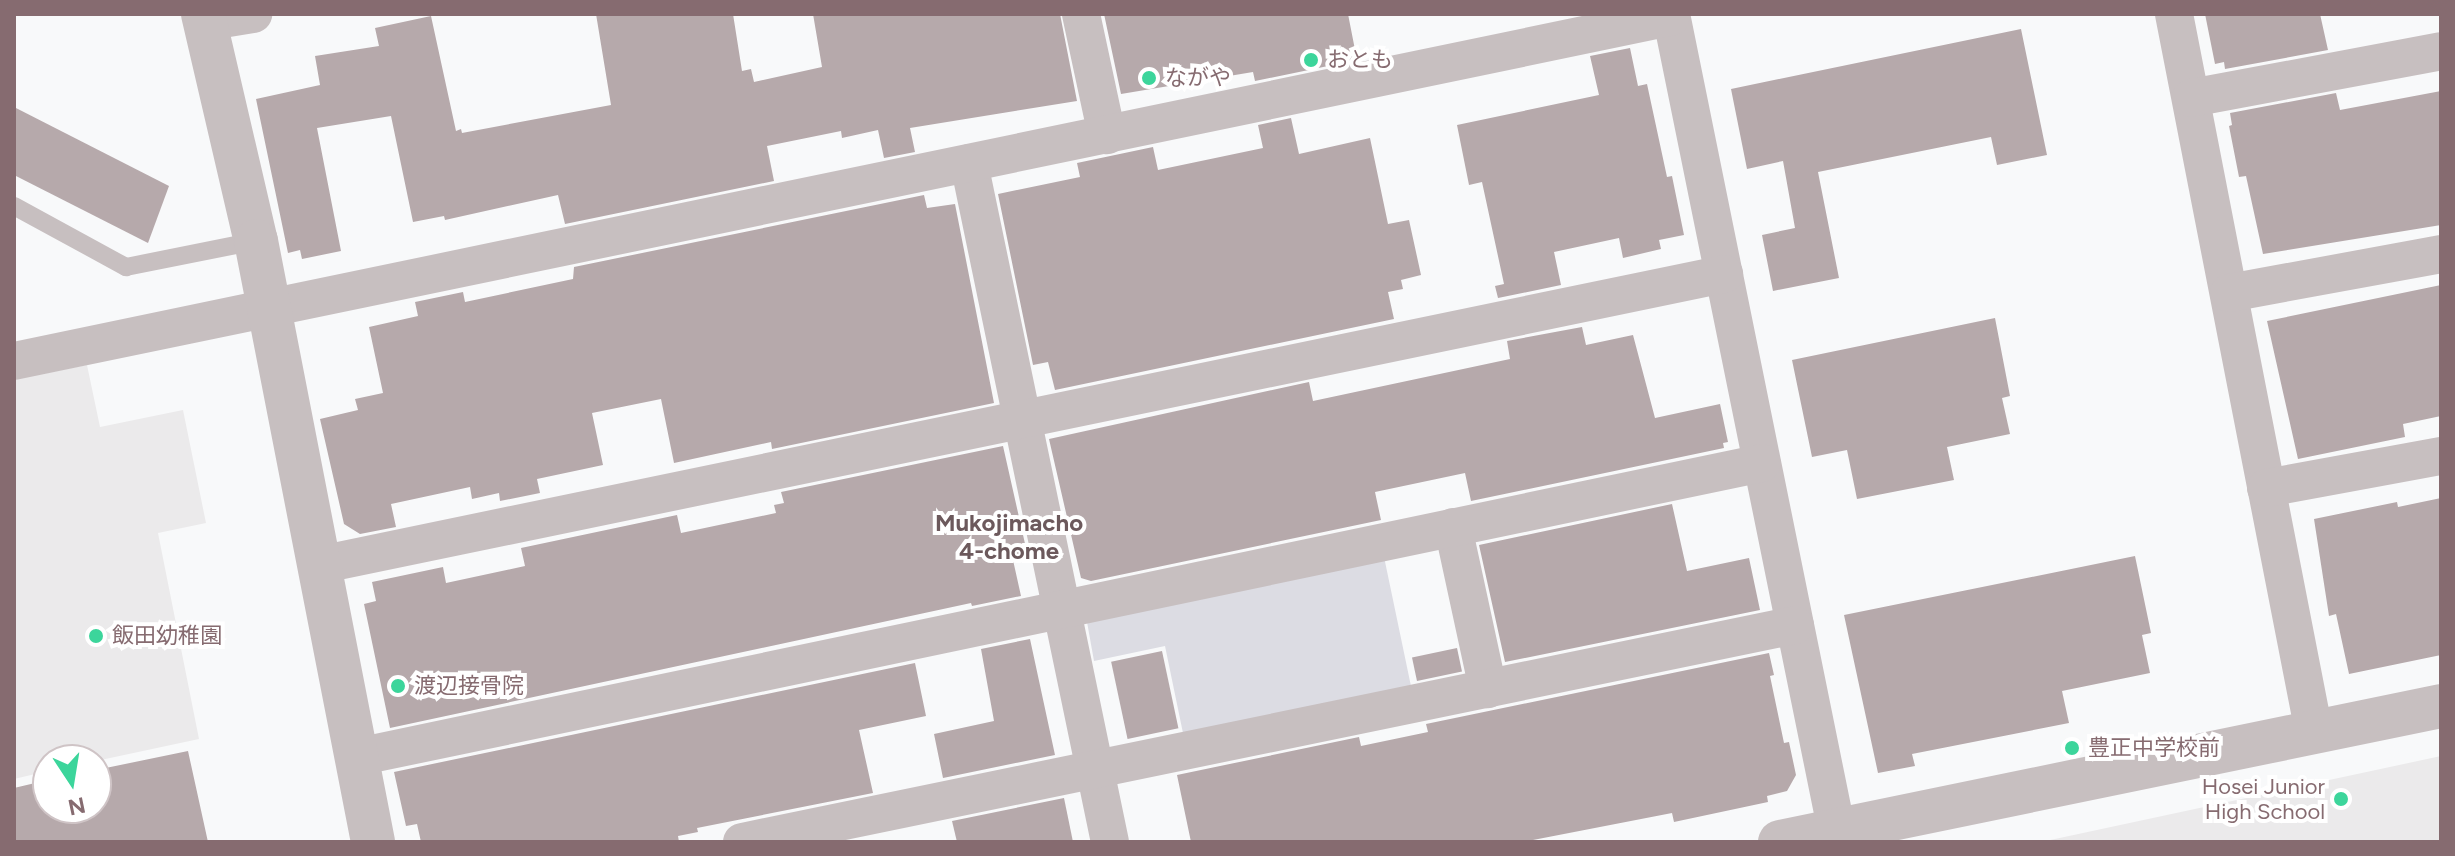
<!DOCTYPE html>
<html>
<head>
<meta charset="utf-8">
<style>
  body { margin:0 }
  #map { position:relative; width:2455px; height:856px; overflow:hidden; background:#f8f9fa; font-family:Figtree,"Noto Sans JP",sans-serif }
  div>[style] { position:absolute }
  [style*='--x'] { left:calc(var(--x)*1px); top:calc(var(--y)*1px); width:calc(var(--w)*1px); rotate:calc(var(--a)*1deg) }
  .built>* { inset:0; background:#ebeaeb }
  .green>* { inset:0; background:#dcdce3 }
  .building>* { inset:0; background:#b6a9ab; transform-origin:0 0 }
  .service>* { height:18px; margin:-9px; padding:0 9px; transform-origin:9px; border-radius:9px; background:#c7bfc0 }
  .minor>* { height:38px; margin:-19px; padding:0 19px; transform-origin:19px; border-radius:19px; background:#c7bfc0 }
  .tertiary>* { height:44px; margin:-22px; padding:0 22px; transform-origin:22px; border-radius:22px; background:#c7bfc0 }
  .dots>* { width:22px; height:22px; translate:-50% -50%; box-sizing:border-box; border:4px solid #fff; border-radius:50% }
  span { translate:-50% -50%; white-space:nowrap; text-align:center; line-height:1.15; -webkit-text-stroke:8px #fff; paint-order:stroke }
  .poi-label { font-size:22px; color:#866b70 }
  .left { translate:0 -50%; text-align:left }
  .right { translate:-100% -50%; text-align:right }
  .neighbourhood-label { font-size:24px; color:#6c595c; font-weight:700 }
  .frame { position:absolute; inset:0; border:16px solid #866b70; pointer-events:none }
  .north { position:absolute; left:32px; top:744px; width:80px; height:80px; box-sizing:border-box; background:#fff; border:2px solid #cfc4c6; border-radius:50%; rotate:168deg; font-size:22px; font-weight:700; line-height:32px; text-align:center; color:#866b70 }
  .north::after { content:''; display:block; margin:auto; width:28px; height:36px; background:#3cd59b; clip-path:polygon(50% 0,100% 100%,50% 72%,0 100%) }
</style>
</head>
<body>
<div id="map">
  <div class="built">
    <div style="clip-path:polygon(87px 365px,100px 427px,183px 410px,206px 523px,158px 533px,199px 739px,96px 761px,48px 760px,48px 771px,14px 779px,14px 379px)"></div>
    <div style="clip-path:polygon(2441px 756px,2441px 842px,2041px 842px)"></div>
  </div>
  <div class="green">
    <div style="clip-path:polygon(1383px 552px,1412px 691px,1184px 738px,1165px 646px,1094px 661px,1087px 622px)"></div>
  </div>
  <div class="building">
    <div style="clip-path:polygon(596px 14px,733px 14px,742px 71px,751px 69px,754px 82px,822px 67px,813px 14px,1060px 14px,1077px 101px,910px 128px,915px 152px,884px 158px,878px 130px,842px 138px,841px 131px,767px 146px,774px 181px,565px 224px,558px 195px,445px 220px,444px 216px,413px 222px,391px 116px,317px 128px,341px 251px,302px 259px,300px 250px,288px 253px,256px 99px,320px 85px,315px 56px,379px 46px,375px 28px,431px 16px,456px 131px,461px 129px,462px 133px,611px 105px)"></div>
    <div style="clip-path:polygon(1104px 14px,1348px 14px,1357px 60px,1255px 81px,1253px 72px,1121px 94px)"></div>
    <div style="clip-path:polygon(2205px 14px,2320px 14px,2328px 50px,2225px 69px,2224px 62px,2215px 64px)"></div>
    <div style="clip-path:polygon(2021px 29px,2047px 155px,1997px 165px,1991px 137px,1818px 172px,1839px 278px,1773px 291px,1762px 235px,1795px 228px,1783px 161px,1747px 169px,1731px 89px)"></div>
    <div style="clip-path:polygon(1630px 48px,1638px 86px,1647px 84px,1667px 177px,1672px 176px,1684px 235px,1659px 240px,1661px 249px,1623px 258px,1619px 238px,1554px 252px,1561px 285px,1498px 298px,1495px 286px,1504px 284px,1482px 182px,1469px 185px,1457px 125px,1599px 95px,1590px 56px)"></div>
    <div style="clip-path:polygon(2441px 91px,2441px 225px,2263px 254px,2246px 176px,2239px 177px,2229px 126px,2232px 125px,2230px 113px,2336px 93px,2340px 110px)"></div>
    <div style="clip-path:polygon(14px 107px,169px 186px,148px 243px,14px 175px)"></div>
    <div style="clip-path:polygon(1291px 118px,1299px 154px,1370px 138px,1388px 224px,1409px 220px,1421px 275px,1401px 280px,1403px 289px,1388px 292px,1394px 319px,1055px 390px,1048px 362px,1033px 365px,998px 194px,1080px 177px,1077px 163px,1153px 147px,1158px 170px,1263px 148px,1258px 125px)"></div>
    <div style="clip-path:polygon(924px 195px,927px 208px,955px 204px,994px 403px,772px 449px,771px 442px,674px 463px,661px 399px,592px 413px,603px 465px,537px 479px,540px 493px,500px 501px,499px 493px,472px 499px,470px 487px,391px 504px,396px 527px,360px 534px,344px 524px,320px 419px,358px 410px,355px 399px,383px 393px,369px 327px,418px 316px,415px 302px,463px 292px,465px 302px,573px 279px,574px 267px)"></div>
    <div style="clip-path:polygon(2441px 285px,2441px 416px,2403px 424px,2405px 437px,2298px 459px,2267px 321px)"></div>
    <div style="clip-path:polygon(1995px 318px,2010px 396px,2002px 398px,2010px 434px,1947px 447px,1954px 480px,1857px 499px,1847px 450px,1812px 457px,1792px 360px)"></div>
    <div style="clip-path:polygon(1582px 327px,1586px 345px,1633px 335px,1655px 418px,1720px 404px,1728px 442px,1723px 443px,1724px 448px,1471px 501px,1465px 473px,1375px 492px,1381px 520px,1091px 581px,1081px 578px,1049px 439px,1309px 382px,1313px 401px,1510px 359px,1507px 341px)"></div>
    <div style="clip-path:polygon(1003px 446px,1028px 557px,1013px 560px,1021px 596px,972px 606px,971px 603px,390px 728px,364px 604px,376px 601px,372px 582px,443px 567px,446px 583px,525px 566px,521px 548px,677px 515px,681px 533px,776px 513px,774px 505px,784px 503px,781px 492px)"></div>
    <div style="clip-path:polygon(2441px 498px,2441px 655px,2349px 674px,2336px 614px,2329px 616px,2314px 519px,2397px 502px,2398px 507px)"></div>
    <div style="clip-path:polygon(1672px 504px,1687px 571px,1749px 558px,1760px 610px,1505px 662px,1479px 545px)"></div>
    <div style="clip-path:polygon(2135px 556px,2151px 633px,2142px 635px,2150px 673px,2062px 691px,2069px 723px,1912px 754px,1915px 766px,1878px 773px,1844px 615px)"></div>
    <div style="clip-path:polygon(1030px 639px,1055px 755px,943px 778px,934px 734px,994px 721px,981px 649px)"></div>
    <div style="left:1457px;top:648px;width:24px;height:46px;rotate:78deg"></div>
    <div style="left:1162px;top:651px;width:79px;height:52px;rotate:78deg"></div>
    <div style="clip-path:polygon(1769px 653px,1774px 675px,1770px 676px,1784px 743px,1789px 742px,1796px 775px,1787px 791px,1767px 796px,1768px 802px,1674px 822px,1672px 813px,1523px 842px,1191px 842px,1177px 775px,1359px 737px,1361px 746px,1428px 732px,1426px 724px)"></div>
    <div style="clip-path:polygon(915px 663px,926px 716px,859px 730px,873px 793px,697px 828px,698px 832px,678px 836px,679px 842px,421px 842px,417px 824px,406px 826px,394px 772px)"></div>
    <div style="clip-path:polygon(188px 751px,208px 842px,14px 842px,14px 788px,48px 780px,48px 808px,96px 808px,96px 770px)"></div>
    <div style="clip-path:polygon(1064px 798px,1073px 842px,957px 842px,952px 821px)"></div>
  </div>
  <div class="service">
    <div style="--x:14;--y:206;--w:128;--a:28.6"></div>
    <div style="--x:126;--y:267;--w:133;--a:-11.3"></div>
  </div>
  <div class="minor">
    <div style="--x:1081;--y:14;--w:124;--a:77.9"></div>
    <div style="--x:1671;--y:14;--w:845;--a:78.53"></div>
    <div style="--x:2174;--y:14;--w:732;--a:78.97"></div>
    <div style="--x:204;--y:22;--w:50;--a:-9.3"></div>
    <div style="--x:2191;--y:98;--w:254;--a:-10.6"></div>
    <div style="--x:969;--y:163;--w:693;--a:78.27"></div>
    <div style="--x:2229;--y:293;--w:216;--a:-10.4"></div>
    <div style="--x:14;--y:361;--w:1692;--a:-11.73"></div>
    <div style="--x:2266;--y:488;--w:178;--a:-10.4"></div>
    <div style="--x:1453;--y:527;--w:166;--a:77.8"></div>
    <div style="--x:319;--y:565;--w:1435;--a:-11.7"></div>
    <div style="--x:357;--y:757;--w:1435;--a:-11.82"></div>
    <div style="--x:742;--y:842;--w:1075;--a:-11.64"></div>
  </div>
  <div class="tertiary">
    <div style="--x:203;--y:14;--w:233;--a:76.9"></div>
    <div style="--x:256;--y:241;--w:612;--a:78.98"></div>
    <div style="--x:1780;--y:842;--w:675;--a:-11.63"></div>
  </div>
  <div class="dots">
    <div style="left:1311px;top:60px;background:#3cd59b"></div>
    <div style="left:1149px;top:78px;background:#3cd59b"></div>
    <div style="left:96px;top:636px;background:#3cd59b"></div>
    <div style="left:398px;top:686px;background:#3cd59b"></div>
    <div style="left:2072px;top:748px;background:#3cd59b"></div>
    <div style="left:2341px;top:799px;background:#3cd59b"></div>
  </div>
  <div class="poi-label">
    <span class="left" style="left:1327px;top:60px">おとも</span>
    <span class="left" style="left:1165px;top:78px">ながや</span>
    <span class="left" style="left:112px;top:636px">飯田幼稚園</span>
    <span class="left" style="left:414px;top:686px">渡辺接骨院</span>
    <span class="left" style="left:2088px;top:748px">豊正中学校前</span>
    <span class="right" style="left:2325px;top:799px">Hosei Junior<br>High School</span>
  </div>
  <div class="neighbourhood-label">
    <span style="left:1009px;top:537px">Mukojimacho<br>4-chome</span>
  </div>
  <div class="frame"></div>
  <div class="north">N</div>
</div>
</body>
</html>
